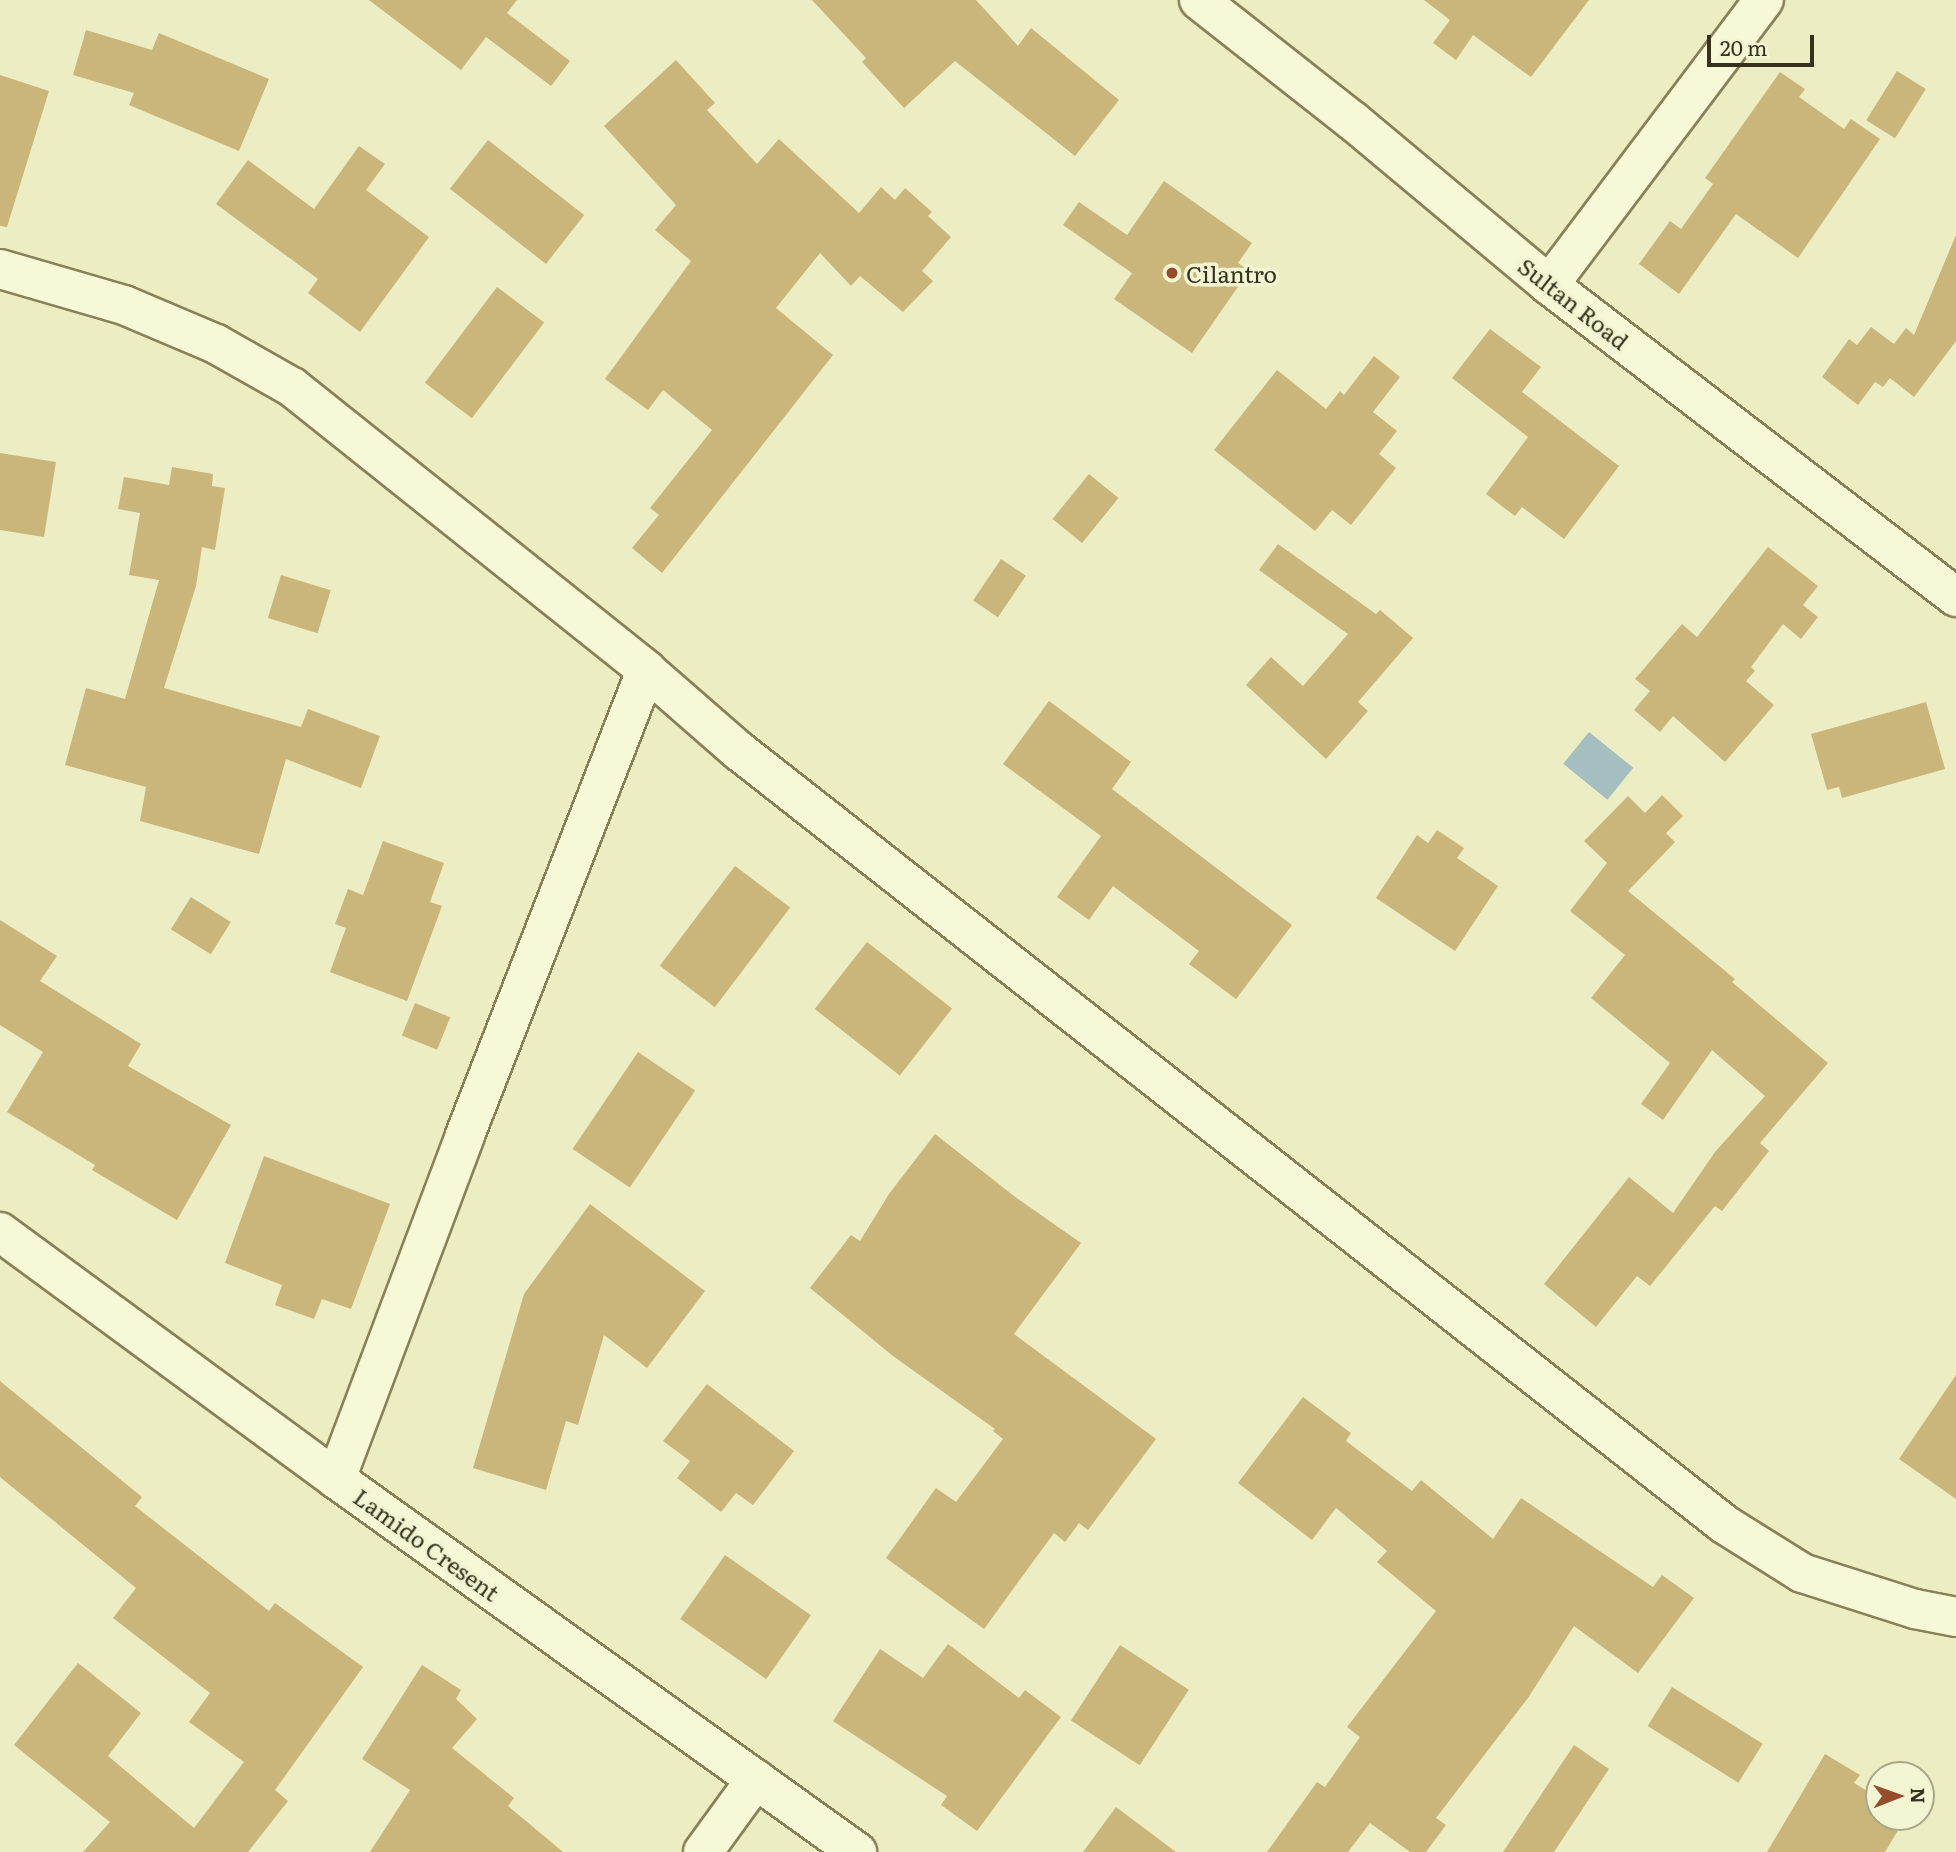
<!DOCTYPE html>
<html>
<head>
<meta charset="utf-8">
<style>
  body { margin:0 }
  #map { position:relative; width:1956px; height:1852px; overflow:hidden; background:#ecedc3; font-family:Literata,serif }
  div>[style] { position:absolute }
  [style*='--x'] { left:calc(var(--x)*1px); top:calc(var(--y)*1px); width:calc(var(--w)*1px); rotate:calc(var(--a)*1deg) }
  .water>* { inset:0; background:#a5bfc0; transform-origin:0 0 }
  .building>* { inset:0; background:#cab67a; transform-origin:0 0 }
  .roads { filter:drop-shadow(2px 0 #87815a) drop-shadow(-2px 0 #87815a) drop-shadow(0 2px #87815a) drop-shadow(0 -2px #87815a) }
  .street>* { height:38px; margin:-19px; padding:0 19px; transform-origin:19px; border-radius:19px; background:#f7f8d6 }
  .secondary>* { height:38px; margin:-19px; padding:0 19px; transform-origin:19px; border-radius:19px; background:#f7f8d6 }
  .dots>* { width:19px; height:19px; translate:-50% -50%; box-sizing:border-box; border:4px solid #f3f5d2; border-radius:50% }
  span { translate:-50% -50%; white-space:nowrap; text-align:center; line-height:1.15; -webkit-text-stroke:7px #f3f5d2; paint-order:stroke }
  .poi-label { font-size:23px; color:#37321e }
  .left { translate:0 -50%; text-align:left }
  .street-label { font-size:23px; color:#37321e }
  .north { position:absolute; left:1865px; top:1761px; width:70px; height:70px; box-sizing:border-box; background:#f3f5d2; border:2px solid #a8a78a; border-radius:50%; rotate:89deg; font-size:19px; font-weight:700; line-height:28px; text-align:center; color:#37321e }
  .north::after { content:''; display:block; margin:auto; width:24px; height:32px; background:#954d2b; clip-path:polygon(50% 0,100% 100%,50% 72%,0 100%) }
  .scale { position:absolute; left:1707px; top:35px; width:107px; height:32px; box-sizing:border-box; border:4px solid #37321e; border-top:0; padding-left:9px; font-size:21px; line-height:24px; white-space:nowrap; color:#37321e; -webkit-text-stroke:5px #f3f5d2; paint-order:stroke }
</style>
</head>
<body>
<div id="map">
  <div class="water">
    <div style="left:1589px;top:732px;width:57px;height:41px;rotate:39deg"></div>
  </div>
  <div class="building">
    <div style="clip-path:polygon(369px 0,517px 0,507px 13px,570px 61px,551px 86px,486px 37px,461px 70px)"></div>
    <div style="clip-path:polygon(812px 0,976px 0,1018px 46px,1031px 28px,1119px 100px,1075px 156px,955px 61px,904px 108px,862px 62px,866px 58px)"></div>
    <div style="clip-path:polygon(1424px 0,1589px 0,1531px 77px,1473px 35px,1456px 60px,1433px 43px,1450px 20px)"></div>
    <div style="clip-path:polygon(86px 30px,152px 50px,159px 33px,269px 79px,239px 151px,129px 105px,134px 93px,73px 75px)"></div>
    <div style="clip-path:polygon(676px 60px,715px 103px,707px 110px,757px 164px,779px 139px,859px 213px,881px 187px,895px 200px,905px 188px,932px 212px,928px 216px,951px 237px,922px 271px,933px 281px,903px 312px,860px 276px,851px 286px,820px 253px,776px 308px,833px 355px,662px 573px,632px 548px,659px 515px,650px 508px,712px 430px,663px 390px,648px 410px,605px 379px,691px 261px,655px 230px,676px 205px,604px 126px)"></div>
    <div style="left:1897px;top:71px;width:34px;height:58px;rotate:32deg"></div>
    <div style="clip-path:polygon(1780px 72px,1805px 89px,1799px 97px,1844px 129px,1851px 119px,1880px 139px,1798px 258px,1736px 214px,1679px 294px,1639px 264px,1670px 221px,1681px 229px,1713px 184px,1705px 178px)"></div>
    <div style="clip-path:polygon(0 75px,49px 91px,7px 227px,0 226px)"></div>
    <div style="left:488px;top:140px;width:122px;height:62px;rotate:38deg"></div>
    <div style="clip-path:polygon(359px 146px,385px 164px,366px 190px,429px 237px,360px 332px,308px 293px,318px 279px,216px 204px,248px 160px,314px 209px)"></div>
    <div style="clip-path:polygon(1164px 181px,1252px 243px,1238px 263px,1249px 271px,1192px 353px,1114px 299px,1132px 273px,1063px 225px,1079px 202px,1127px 235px)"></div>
    <div style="clip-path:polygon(1956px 235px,1956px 341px,1914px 397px,1890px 378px,1883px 387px,1875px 382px,1858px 405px,1822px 377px,1849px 339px,1857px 345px,1871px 327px,1894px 344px,1906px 328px,1914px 335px)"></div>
    <div style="left:497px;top:287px;width:59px;height:120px;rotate:37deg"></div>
    <div style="clip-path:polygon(1490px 329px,1541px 367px,1522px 392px,1619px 466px,1564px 539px,1522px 507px,1515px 516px,1486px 494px,1528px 437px,1452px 378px)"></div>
    <div style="clip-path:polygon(1374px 356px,1400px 377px,1373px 412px,1397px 431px,1379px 454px,1396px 468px,1351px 525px,1332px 510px,1315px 531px,1214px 450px,1277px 370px,1326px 409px,1340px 391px,1344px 395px)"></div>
    <div style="clip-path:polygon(0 453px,56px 462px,44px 537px,0 530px)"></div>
    <div style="clip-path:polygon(172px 467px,213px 474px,212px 486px,225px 488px,215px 550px,202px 547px,196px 586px,164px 688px,301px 727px,308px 709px,380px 736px,361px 788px,286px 759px,259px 854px,140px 821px,146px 787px,65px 765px,86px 688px,125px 699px,159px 580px,129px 575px,140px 513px,118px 509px,124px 477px,169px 485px)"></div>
    <div style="left:1089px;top:474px;width:38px;height:58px;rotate:39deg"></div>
    <div style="clip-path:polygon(1278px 544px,1376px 614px,1380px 610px,1413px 638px,1358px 702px,1368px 711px,1326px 759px,1246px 685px,1271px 657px,1303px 686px,1348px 634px,1259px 570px)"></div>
    <div style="clip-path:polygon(1768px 547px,1818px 586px,1803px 605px,1818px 617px,1801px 639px,1783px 624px,1751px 667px,1755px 671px,1746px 681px,1774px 705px,1725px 762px,1673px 716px,1660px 732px,1634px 710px,1650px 691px,1635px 679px,1682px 624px,1697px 637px)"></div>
    <div style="left:1001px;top:559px;width:30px;height:50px;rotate:34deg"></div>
    <div style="left:281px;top:575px;width:52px;height:45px;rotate:17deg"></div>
    <div style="clip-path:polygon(1049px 701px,1131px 762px,1112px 789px,1292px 925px,1236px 999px,1189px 964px,1199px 951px,1113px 886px,1089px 920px,1057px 897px,1101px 836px,1003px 764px)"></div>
    <div style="clip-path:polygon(1926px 702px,1945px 769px,1842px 798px,1839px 787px,1827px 790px,1811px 734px)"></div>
    <div style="clip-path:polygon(1662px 795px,1683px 816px,1666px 833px,1675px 842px,1628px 891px,1735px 979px,1732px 982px,1828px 1063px,1760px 1143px,1769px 1151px,1722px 1211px,1715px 1206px,1650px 1286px,1637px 1276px,1596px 1327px,1544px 1284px,1629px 1177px,1673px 1213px,1715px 1152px,1765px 1096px,1712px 1050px,1663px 1120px,1641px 1104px,1670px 1063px,1591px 998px,1625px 955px,1570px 911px,1607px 863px,1584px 841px,1628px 796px,1645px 813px)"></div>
    <div style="clip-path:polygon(1437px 830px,1464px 848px,1457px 858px,1498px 886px,1455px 951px,1376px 898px,1417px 835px,1428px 843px)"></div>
    <div style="clip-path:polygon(383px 841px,444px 863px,430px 902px,442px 906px,407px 1001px,330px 972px,346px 928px,335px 924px,348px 889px,363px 895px)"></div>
    <div style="left:735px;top:866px;width:69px;height:125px;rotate:37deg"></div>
    <div style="left:191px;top:897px;width:47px;height:38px;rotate:32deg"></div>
    <div style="clip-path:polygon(0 920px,57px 956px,40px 981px,141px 1044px,128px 1066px,231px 1125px,177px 1220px,92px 1170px,95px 1165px,7px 1112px,43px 1052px,0 1025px)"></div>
    <div style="left:867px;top:942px;width:108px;height:85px;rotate:38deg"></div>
    <div style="left:415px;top:1003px;width:38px;height:35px;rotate:22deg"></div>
    <div style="left:638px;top:1052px;width:69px;height:117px;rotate:34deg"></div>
    <div style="clip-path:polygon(935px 1134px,1014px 1196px,1081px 1243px,1014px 1334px,1156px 1439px,1088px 1530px,1079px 1523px,1065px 1542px,1054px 1533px,984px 1629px,886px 1558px,936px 1488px,956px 1502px,1003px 1439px,993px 1431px,995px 1429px,893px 1356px,810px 1288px,851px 1235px,860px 1241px,889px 1194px)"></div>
    <div style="clip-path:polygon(264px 1156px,390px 1204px,351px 1309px,322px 1299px,314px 1319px,275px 1305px,282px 1285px,225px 1263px)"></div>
    <div style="clip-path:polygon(590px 1204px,705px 1291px,647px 1368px,604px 1335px,578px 1425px,566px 1421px,546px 1490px,473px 1468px,524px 1294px)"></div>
    <div style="clip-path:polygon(1956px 1375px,1956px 1499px,1899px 1459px)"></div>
    <div style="clip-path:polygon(0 1381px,142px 1497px,135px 1506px,269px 1611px,275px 1603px,363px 1667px,275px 1790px,288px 1801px,248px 1852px,83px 1852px,110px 1822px,14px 1745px,78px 1663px,141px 1713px,108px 1756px,194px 1828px,244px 1762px,189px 1722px,210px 1693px,113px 1618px,136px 1588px,0 1477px)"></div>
    <div style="clip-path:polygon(707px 1384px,794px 1451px,753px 1505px,736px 1493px,721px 1512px,677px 1478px,690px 1461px,663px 1441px)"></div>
    <div style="clip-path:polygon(1303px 1397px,1351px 1433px,1346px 1441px,1412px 1491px,1421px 1480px,1493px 1539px,1521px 1498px,1653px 1587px,1662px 1575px,1694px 1598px,1638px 1673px,1574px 1626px,1528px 1698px,1436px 1818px,1446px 1825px,1426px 1852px,1410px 1852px,1370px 1823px,1348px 1852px,1267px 1852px,1317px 1782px,1325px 1787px,1360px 1737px,1347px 1727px,1436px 1611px,1377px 1562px,1387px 1551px,1336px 1508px,1312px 1540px,1238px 1483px)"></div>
    <div style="left:725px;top:1555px;width:105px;height:78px;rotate:35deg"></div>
    <div style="clip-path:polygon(948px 1644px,1019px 1698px,1025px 1690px,1061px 1717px,977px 1831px,941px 1805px,947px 1796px,833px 1721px,880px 1649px,923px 1678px)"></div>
    <div style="left:1120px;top:1645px;width:82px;height:90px;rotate:33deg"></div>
    <div style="clip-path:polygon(422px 1665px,461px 1690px,456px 1699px,477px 1719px,452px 1748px,514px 1798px,508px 1806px,563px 1852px,370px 1852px,410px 1790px,362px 1759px)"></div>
    <div style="left:1672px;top:1687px;width:107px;height:46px;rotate:32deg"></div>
    <div style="clip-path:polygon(1574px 1745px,1609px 1769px,1554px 1852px,1503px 1852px)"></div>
    <div style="clip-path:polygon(1825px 1754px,1860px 1775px,1854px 1783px,1879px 1798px,1879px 1817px,1906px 1817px,1885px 1852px,1767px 1852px)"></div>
    <div style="clip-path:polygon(1116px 1807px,1176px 1852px,1083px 1852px)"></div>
  </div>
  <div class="roads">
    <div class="street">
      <div style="--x:1199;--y:0;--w:196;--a:38.2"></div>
      <div style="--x:1353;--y:121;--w:256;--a:39.9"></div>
      <div style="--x:1549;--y:285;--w:513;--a:37.47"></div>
      <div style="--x:0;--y:269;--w:129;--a:16.2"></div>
      <div style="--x:124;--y:305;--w:100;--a:23"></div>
      <div style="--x:216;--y:344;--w:87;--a:29.5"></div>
      <div style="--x:292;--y:387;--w:453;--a:38.6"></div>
      <div style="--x:646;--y:670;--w:123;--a:41.1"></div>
      <div style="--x:739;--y:751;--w:1252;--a:38.12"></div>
      <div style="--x:1724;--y:1524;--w:92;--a:32.1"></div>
      <div style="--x:1802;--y:1573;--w:119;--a:17.7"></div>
      <div style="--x:1915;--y:1609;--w:42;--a:11"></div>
      <div style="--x:1549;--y:285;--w:357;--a:-53"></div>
      <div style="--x:336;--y:1479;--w:367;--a:-69.4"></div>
      <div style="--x:465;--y:1135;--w:499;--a:-68.7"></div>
      <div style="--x:703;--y:1852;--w:90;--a:-54"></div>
    </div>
    <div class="secondary">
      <div style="--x:0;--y:1232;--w:417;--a:36.3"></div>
      <div style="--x:336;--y:1479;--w:641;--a:35.6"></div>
    </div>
  </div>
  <div class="dots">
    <div style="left:1172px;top:273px;background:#954d2b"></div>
  </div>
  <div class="poi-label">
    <span class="left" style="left:1186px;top:273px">Cilantro</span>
  </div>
  <div class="street-label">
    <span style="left:1574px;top:303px;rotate:38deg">Sultan Road</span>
    <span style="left:427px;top:1544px;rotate:36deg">Lamido Cresent</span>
  </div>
  <div class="north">N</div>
  <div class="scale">20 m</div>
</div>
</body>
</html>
